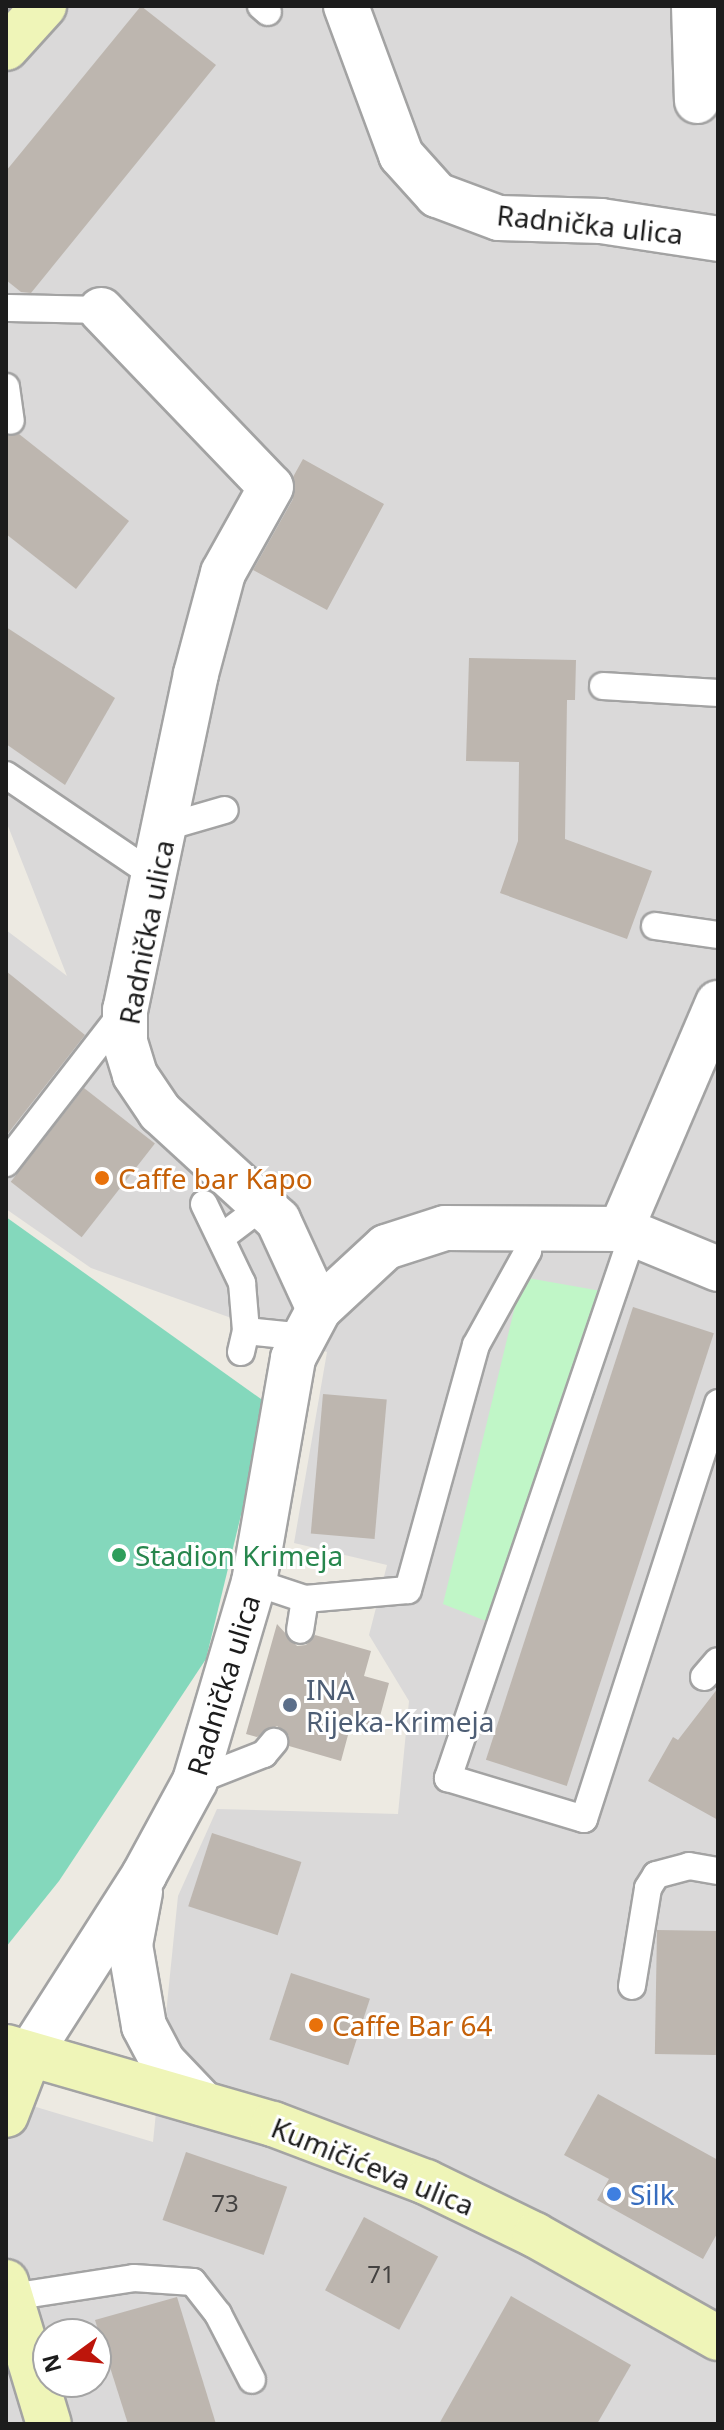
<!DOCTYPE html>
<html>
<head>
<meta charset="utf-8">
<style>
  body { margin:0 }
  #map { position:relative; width:724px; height:2430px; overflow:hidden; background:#edeae2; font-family:"Noto Sans",sans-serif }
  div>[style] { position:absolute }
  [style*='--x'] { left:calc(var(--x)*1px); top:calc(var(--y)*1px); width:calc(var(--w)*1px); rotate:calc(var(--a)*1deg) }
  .residential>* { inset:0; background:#dad9d9 }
  .park>* { inset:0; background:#c0f6c7 }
  .pitch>* { inset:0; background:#84d8bc }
  .building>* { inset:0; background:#bdb6af; transform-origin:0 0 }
  .roads { filter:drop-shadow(2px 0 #a3a3a3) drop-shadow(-2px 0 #a3a3a3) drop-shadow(0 2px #a3a3a3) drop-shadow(0 -2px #a3a3a3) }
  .lane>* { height:26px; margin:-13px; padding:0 13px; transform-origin:13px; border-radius:13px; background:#fff }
  .street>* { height:44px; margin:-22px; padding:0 22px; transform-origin:22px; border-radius:22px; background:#fff }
  .secondary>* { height:44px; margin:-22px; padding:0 22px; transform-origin:22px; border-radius:22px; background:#eff5b8 }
  .dots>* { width:22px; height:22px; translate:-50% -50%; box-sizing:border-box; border:4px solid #fff; border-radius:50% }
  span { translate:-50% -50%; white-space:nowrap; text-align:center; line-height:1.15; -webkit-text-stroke:6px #fff; paint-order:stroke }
  .number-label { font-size:24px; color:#444241 }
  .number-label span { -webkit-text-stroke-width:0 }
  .street-label { font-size:28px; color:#1c1c1c }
  .food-label { font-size:28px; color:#c56008 }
  .left { translate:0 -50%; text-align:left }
  .leisure-label { font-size:28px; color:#27864d }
  .service-label { font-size:28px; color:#4e5e75 }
  .shop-label { font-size:28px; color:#366cbe }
  .frame { position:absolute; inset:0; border:8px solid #1c1c1c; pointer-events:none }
  .north { position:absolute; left:32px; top:2318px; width:80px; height:80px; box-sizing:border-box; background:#fff; border:2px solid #a4a4a4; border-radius:50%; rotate:255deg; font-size:22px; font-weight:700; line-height:32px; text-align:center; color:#1c1c1c }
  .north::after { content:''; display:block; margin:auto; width:28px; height:36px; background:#bd150b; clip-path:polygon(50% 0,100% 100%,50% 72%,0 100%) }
</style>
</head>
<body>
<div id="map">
  <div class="residential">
    <div style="clip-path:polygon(evenodd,6px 6px,718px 6px,718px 2424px,6px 2424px,6px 2098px,153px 2142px,178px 1896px,217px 1809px,398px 1814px,409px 1701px,369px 1635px,387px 1565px,294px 1543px,327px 1352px,91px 1268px,6px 1209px,6px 930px,67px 976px,6px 821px,6px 6px,48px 2334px,96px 2334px,96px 2382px,48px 2382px,48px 2334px)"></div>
  </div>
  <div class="park">
    <div style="clip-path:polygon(522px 1277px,607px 1292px,511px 1631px,443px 1604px)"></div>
  </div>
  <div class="pitch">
    <div style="clip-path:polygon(6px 1217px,268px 1404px,206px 1659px,59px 1881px,6px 1947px)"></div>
  </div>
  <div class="building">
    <div style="clip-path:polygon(141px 6px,216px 65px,31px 293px,21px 292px,6px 280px,6px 171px)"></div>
    <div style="clip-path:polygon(19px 434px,129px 521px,76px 589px,6px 534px,6px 436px)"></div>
    <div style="clip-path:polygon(303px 459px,384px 504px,327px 610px,253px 570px,293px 499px,293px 477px)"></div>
    <div style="clip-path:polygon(6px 627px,115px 698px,65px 785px,6px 744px)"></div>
    <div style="clip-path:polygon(469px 658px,576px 660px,575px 700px,567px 700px,565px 839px,652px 871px,627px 939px,500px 893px,518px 841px,519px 762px,466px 761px)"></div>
    <div style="clip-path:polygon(6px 971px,85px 1035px,6px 1136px)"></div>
    <div style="left:84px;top:1088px;width:90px;height:119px;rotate:38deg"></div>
    <div style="left:633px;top:1307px;width:85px;height:476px;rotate:18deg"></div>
    <div style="left:323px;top:1394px;width:64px;height:140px;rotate:5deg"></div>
    <div style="clip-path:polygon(277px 1624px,297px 1646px,306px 1645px,315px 1635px,371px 1651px,364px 1676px,389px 1683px,376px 1731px,351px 1724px,341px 1761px,289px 1746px,289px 1736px,277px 1726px,257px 1737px,246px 1734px)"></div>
    <div style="clip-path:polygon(718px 1688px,718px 1820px,648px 1781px,673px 1737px,678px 1740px)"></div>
    <div style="left:212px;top:1833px;width:94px;height:77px;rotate:18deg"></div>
    <div style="left:657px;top:1930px;width:61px;height:124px;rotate:1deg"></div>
    <div style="left:291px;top:1973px;width:83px;height:70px;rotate:18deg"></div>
    <div style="clip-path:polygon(598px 2094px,718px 2160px,718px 2232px,703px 2259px,597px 2200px,609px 2179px,564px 2155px)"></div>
    <div style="left:186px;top:2152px;width:107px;height:72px;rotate:19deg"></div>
    <div style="left:364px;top:2217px;width:84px;height:83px;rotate:28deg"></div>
    <div style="clip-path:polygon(511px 2296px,631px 2365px,597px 2424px,439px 2424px)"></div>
    <div style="clip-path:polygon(177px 2297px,216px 2424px,128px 2424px,95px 2320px)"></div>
  </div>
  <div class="roads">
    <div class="lane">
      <div style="--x:261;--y:6;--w:9;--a:41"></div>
      <div style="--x:6;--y:308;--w:95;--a:1.2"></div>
      <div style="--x:6;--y:387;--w:34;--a:82"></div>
      <div style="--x:603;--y:686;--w:115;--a:3.5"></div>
      <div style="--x:6;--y:775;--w:180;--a:34.1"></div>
      <div style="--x:166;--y:827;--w:61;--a:-16.1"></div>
      <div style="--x:655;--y:926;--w:64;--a:8.1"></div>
      <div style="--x:6;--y:1163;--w:192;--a:-52.2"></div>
      <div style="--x:204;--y:1204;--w:88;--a:64.3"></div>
      <div style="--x:242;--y:1283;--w:48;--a:85.2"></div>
      <div style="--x:633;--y:1234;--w:575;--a:108.78"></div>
      <div style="--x:448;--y:1778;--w:142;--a:16.8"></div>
      <div style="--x:584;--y:1819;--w:437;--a:-72.1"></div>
      <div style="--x:223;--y:1236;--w:50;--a:-36.9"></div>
      <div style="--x:241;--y:1352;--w:22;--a:-77"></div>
      <div style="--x:246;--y:1331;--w:59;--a:5.8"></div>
      <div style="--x:254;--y:1582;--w:54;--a:18.4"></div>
      <div style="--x:305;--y:1599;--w:31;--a:99"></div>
      <div style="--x:305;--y:1599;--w:103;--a:-5"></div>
      <div style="--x:408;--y:1590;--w:254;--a:-74.5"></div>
      <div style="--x:476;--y:1345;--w:107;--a:-61"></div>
      <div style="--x:528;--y:1251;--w:25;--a:-81"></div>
      <div style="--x:704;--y:1677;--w:21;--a:-49"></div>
      <div style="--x:195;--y:1781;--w:74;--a:-21.4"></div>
      <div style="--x:264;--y:1754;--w:16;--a:-50"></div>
      <div style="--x:632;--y:1986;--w:99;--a:-80.7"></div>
      <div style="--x:648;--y:1888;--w:15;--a:-58"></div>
      <div style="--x:656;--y:1875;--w:34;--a:-15"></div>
      <div style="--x:689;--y:1866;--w:29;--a:10"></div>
      <div style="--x:11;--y:2297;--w:124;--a:-8.8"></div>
      <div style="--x:134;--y:2278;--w:59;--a:3.9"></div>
      <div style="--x:193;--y:2282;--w:41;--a:52"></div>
      <div style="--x:218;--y:2314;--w:74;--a:62.7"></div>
    </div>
    <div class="street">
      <div style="--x:346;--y:6;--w:159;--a:69.7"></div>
      <div style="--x:401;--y:155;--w:54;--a:48"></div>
      <div style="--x:437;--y:195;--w:66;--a:20.4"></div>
      <div style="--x:499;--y:218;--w:102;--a:1.7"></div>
      <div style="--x:601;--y:221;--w:118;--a:8.7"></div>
      <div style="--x:694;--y:6;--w:95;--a:88.2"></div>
      <div style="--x:101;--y:310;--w:245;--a:46.2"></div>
      <div style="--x:271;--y:487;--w:98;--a:119.2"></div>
      <div style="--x:223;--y:573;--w:105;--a:105"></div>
      <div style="--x:196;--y:674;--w:343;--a:101.9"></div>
      <div style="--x:125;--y:1010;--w:32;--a:90"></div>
      <div style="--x:125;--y:1042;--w:34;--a:73"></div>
      <div style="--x:135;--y:1075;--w:45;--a:56"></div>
      <div style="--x:160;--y:1112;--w:160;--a:42.5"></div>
      <div style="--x:278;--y:1220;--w:98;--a:65.3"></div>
      <div style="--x:621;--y:1229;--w:246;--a:-66.8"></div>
      <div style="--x:140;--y:1892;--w:54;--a:100.7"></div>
      <div style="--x:130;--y:1945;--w:82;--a:80.2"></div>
      <div style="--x:144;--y:2026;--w:41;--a:62.2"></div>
      <div style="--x:163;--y:2062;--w:57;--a:46.4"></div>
      <div style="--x:29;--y:2055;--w:214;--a:-57.4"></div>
      <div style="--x:144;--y:1875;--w:107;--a:-61.5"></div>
      <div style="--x:195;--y:1781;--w:208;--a:-73.5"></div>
      <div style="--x:254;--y:1582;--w:227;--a:-80.1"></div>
      <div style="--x:293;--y:1358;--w:55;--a:-62"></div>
      <div style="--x:319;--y:1309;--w:91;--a:-42.8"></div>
      <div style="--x:386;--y:1247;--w:62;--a:-17.9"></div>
      <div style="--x:445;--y:1228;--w:176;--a:0.3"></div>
      <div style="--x:621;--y:1229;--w:105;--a:22.4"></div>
    </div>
    <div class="secondary">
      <div style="--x:6;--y:48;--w:57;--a:-47.9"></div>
      <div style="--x:6;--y:2047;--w:278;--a:16.1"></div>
      <div style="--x:273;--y:2124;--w:164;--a:20.8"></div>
      <div style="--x:426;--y:2182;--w:121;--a:25.9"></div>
      <div style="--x:535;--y:2235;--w:210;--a:29.4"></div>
      <div style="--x:6;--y:2115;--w:64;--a:-69"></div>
      <div style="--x:6;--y:2282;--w:148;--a:73.2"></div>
    </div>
  </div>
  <div class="dots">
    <div style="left:102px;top:1178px;background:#e8710a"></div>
    <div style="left:119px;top:1555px;background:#2e9e5b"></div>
    <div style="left:290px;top:1705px;background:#5c6f8a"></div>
    <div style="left:316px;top:2025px;background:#e8710a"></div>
    <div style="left:614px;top:2194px;background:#3f7fe0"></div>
  </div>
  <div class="number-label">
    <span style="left:225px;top:2203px">73</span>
    <span style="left:381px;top:2274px">71</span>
  </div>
  <div class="street-label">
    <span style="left:590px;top:224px;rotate:6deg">Radnička ulica</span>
    <span style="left:146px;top:932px;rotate:-79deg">Radnička ulica</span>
    <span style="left:223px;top:1685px;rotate:-73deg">Radnička ulica</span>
    <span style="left:373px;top:2166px;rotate:22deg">Kumičićeva ulica</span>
  </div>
  <div class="food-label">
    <span class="left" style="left:118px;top:1178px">Caffe bar Kapo</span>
    <span class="left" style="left:332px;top:2025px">Caffe Bar 64</span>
  </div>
  <div class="leisure-label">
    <span class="left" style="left:135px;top:1555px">Stadion Krimeja</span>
  </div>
  <div class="service-label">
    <span class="left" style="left:306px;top:1705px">INA<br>Rijeka-Krimeja</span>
  </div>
  <div class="shop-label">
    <span class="left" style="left:630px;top:2194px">Silk</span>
  </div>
  <div class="frame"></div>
  <div class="north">N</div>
</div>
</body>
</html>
